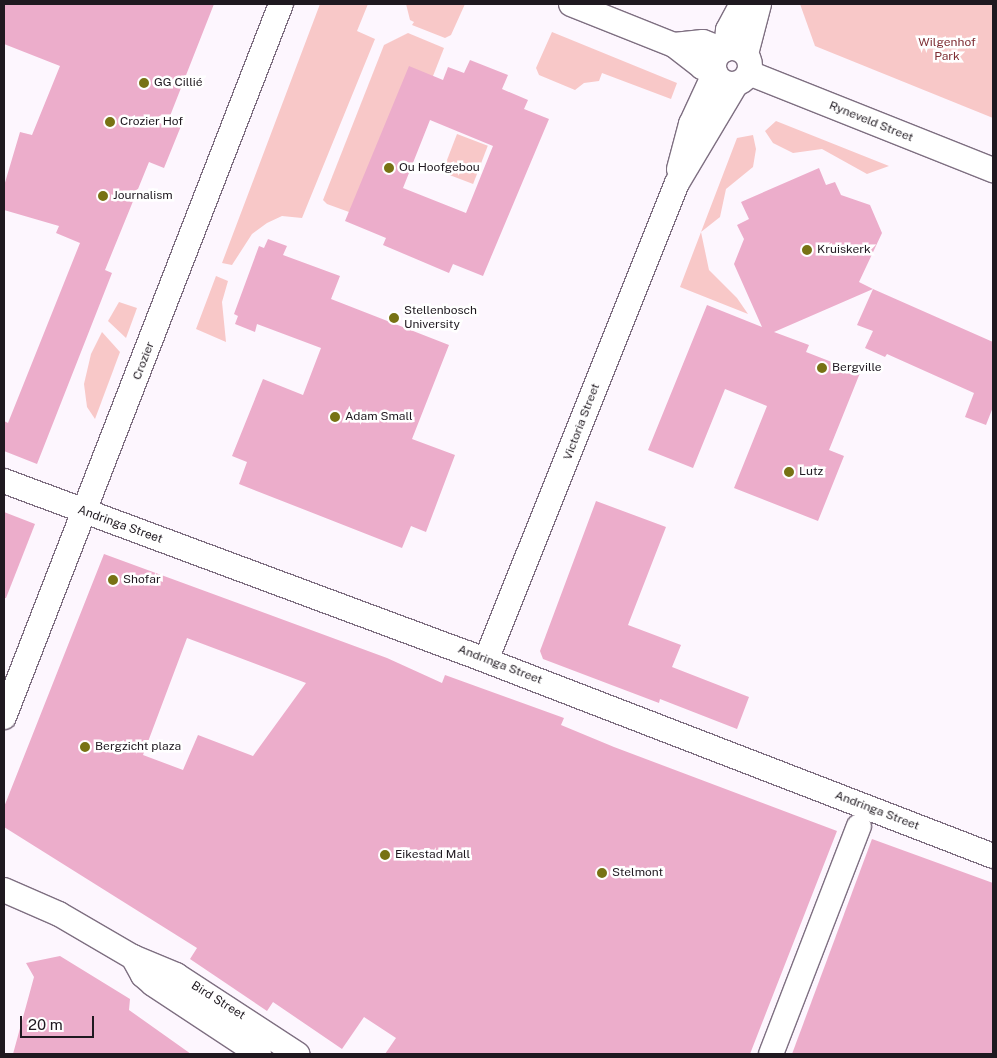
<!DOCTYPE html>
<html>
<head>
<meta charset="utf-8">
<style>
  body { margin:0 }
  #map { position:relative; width:997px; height:1058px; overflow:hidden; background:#fdf6fe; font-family:"Public Sans",sans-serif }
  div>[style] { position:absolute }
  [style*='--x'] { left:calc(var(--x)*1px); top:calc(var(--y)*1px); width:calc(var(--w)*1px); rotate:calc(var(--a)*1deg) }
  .green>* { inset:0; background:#f8c8c8; transform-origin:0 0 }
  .building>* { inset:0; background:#ecadcb }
  .roads { filter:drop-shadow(1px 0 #7e6f81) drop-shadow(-1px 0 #7e6f81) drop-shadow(0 1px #7e6f81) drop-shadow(0 -1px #7e6f81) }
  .minor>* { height:24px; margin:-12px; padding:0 12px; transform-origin:12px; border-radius:12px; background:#fff }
  .minor>.ring { margin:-12px; padding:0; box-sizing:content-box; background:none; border:24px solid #fff; border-radius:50% }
  .dots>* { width:14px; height:14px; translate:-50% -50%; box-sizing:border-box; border:2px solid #fff; border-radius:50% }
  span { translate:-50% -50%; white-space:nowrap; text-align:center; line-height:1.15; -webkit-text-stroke:5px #fff; paint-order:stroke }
  .park-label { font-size:12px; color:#7f2e34 }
  .poi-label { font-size:12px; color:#1f1920 }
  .left { translate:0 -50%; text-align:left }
  .street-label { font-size:12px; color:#1f1920 }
  .frame { position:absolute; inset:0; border:5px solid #1f1920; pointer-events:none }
  .scale { position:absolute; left:20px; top:1016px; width:74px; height:22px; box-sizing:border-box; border:2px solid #1f1920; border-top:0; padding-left:6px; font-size:15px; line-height:18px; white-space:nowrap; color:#1f1920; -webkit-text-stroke:4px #fff; paint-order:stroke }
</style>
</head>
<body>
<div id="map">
  <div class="green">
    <div style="clip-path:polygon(320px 4px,368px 4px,357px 31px,375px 39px,302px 218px,282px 216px,267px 223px,252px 234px,232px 265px,222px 263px)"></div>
    <div style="clip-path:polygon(406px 4px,465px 4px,451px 35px,445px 38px,412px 25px,414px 22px,410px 20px)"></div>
    <div style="clip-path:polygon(800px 4px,993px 4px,993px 118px,815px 46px)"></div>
    <div style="clip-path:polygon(552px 32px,677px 83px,671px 99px,602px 73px,599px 81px,584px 83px,575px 90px,539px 75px,536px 68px)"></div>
    <div style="clip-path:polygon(408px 33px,444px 48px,433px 76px,349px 212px,327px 204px,323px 200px,384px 45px)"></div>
    <div style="clip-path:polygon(776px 121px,889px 166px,867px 174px,822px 149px,793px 153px,773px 143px,765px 131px)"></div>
    <div style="left:457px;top:134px;width:33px;height:41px;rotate:21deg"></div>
    <div style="clip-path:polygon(753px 135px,756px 149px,753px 167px,726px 189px,720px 217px,701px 232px,709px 270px,737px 298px,748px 314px,680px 287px,737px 138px)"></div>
    <div style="clip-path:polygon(216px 276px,228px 281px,222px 302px,226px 342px,196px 329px)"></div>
    <div style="clip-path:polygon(119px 302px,137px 308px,126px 338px,108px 321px)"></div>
    <div style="clip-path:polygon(102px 332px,120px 352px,95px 419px,87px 407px,84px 384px,91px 354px)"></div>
  </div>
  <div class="building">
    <div style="clip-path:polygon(4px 4px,214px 4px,168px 121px,181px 126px,164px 168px,149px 162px,105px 270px,112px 273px,37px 464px,4px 451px,4px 421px,8px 423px,80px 243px,56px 233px,59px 226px,4px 210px,4px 186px,20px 132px,32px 135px,60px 66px,4px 44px)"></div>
    <div style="clip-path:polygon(evenodd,470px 60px,508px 75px,502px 89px,528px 100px,524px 109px,549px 119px,483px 276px,453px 264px,449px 273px,383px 245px,386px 238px,345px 221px,409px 66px,443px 80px,448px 67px,464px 73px,470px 60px,430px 120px,493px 146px,466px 213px,403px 188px,430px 120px)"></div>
    <div style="clip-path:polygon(819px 168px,826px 185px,835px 182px,841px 195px,870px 205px,882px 233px,859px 282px,873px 289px,774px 332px,809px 345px,806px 352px,860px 373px,829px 450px,844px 456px,818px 521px,734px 488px,767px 406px,725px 389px,693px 468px,648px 450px,707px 305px,762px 327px,734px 264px,744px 239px,737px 225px,749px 219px,741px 202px)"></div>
    <div style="clip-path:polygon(268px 239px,287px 246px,283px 255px,340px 276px,331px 299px,449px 345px,412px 439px,455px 455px,426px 532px,411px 526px,402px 548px,239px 484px,247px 462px,232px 456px,263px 379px,303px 395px,321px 348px,257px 324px,255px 332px,235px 324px,238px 316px,234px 314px,259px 246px,264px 248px)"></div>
    <div style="clip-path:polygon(873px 289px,993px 342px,993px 407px,986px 425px,965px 417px,974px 393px,887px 354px,885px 357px,865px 348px,873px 331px,857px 325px)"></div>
    <div style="clip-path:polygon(596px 501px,666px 527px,628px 625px,681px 645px,672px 667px,749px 697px,737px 729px,660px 699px,659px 703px,543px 659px,540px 651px)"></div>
    <div style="clip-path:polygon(4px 512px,35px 524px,6px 598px,4px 598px)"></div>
    <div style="clip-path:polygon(evenodd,104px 554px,387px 658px,442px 683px,445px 675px,564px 718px,561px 725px,614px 747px,837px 831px,750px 1054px,385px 1054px,396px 1038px,364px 1017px,342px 1049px,273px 1002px,267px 1011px,190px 959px,197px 948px,4px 827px,4px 807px,104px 554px,187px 638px,306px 683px,253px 756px,198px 735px,183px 770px,143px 755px,187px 638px)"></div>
    <div style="clip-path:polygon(872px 839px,993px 883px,993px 1054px,792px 1054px)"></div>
    <div style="clip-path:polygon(60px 956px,130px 999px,129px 1010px,191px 1054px,13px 1054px,34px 977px,26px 963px)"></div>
  </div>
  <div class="roads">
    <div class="minor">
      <div style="--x:571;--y:4;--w:111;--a:21.7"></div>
      <div style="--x:674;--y:45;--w:36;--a:38"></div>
      <div style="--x:702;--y:67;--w:12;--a:14"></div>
      <div style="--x:674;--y:45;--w:29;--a:-6"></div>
      <div style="--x:703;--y:42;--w:22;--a:22"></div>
      <div class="ring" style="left:714px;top:48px;width:12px;height:12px"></div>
      <div style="--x:726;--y:49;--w:19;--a:-84"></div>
      <div style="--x:728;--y:30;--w:30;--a:-62"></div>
      <div style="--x:746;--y:54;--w:52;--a:-75.4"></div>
      <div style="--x:749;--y:73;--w:263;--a:21.7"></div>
      <div style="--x:679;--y:169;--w:47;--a:-75.1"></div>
      <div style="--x:691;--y:124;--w:57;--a:-65.2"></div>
      <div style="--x:4;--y:481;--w:494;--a:20.4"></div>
      <div style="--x:467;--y:653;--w:564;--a:21.1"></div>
      <div style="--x:486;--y:660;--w:514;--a:-68.18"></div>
      <div style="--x:677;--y:183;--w:115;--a:-59.2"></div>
      <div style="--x:4;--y:717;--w:765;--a:-68.77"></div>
      <div style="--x:4;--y:890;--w:60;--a:23.6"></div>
      <div style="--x:59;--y:914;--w:86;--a:30.2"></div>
      <div style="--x:133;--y:957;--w:47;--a:22.7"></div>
      <div style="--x:176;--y:975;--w:145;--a:33.1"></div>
      <div style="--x:133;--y:957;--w:21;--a:61"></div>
      <div style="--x:143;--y:975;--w:13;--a:42"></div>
      <div style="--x:153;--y:984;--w:127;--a:33.4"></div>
      <div style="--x:771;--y:1054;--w:244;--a:-68.9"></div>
    </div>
  </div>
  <div class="dots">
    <div style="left:144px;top:83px;background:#777214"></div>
    <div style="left:110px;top:122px;background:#777214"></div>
    <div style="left:389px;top:168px;background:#777214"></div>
    <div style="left:103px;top:196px;background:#777214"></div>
    <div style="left:807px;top:250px;background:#777214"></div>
    <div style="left:394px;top:318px;background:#777214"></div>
    <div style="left:822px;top:368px;background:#777214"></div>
    <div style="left:335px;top:417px;background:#777214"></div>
    <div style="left:789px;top:472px;background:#777214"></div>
    <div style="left:113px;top:580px;background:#777214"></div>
    <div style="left:85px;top:747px;background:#777214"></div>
    <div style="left:385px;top:855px;background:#777214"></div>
    <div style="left:602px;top:873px;background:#777214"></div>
  </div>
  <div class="park-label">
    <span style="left:947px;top:50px">Wilgenhof<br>Park</span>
  </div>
  <div class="poi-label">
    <span class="left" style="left:154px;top:83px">GG Cillié</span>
    <span class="left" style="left:120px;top:122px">Crozier Hof</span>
    <span class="left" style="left:399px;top:168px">Ou Hoofgebou</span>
    <span class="left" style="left:113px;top:196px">Journalism</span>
    <span class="left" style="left:817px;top:250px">Kruiskerk</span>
    <span class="left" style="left:404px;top:318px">Stellenbosch<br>University</span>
    <span class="left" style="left:832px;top:368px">Bergville</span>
    <span class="left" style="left:345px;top:417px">Adam Small</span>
    <span class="left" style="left:799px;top:472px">Lutz</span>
    <span class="left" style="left:123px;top:580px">Shofar</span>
    <span class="left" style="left:95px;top:747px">Bergzicht plaza</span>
    <span class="left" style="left:395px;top:855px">Eikestad Mall</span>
    <span class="left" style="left:612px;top:873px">Stelmont</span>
  </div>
  <div class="street-label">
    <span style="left:871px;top:122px;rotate:22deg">Ryneveld Street</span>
    <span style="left:144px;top:361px;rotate:-69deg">Crozier</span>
    <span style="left:582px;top:422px;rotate:-69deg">Victoria Street</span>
    <span style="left:120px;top:525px;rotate:20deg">Andringa Street</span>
    <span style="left:500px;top:665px;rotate:21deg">Andringa Street</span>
    <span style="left:877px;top:811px;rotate:21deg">Andringa Street</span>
    <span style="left:218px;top:1001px;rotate:32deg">Bird Street</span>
  </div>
  <div class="frame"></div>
  <div class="scale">20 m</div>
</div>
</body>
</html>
